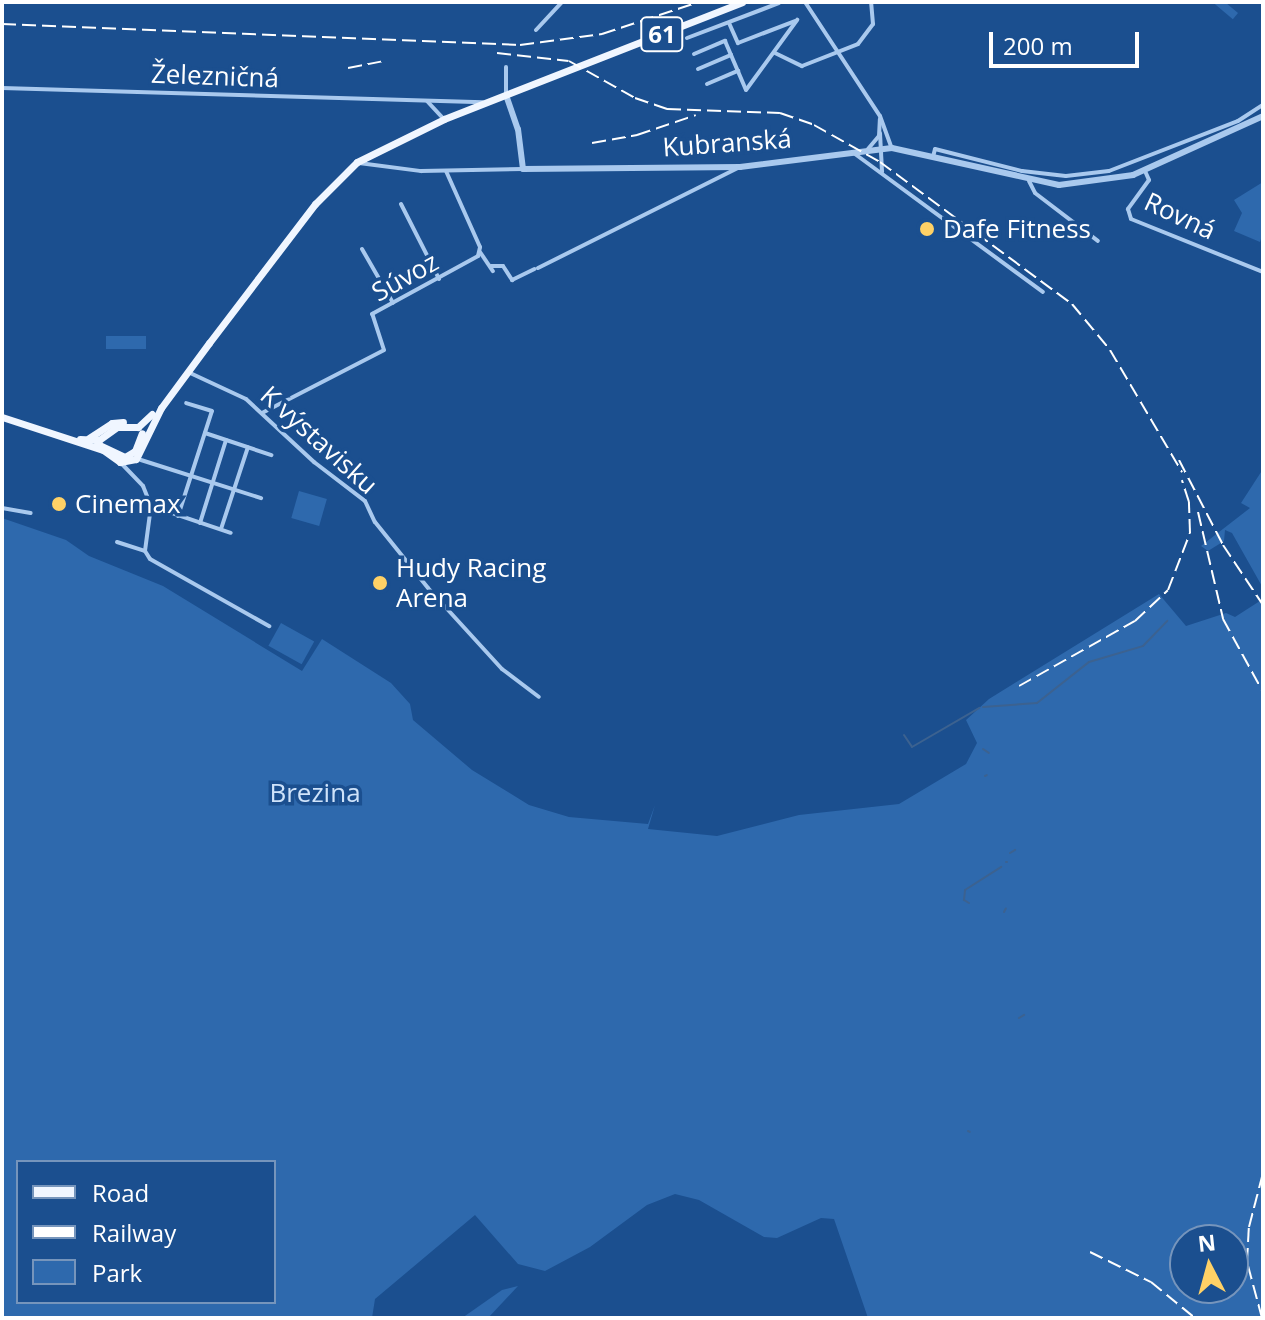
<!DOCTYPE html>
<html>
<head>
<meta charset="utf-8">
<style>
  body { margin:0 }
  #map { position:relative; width:1265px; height:1320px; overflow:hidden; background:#1b4f8f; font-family:"Open Sans",sans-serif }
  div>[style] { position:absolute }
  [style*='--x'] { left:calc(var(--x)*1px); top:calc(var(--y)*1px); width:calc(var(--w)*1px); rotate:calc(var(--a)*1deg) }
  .green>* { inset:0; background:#2e69ad; transform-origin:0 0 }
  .stream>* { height:2px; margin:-1px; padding:0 1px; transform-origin:1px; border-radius:1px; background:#3c6290 }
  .minor>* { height:4px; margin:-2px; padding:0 2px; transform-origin:2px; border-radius:2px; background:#a9c9ee }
  .tertiary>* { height:6px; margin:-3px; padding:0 3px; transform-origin:3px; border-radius:3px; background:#a9c9ee }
  .primary>* { height:7px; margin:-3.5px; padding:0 3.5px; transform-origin:3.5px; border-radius:3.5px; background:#f0f6ff }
  .rail>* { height:2px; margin-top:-1px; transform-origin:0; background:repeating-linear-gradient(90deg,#fff 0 14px,transparent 0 20px) }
  .dots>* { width:22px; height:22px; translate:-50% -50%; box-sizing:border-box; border:4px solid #1b4f8f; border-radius:50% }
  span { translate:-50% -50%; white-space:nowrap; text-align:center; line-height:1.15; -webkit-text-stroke:7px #1b4f8f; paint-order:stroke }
  .shield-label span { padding:2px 6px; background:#1b4f8f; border:2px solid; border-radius:6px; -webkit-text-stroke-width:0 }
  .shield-label { font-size:24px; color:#fff; font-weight:700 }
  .street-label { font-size:26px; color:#fff }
  .poi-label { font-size:26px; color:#fff }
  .left { translate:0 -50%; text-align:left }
  .park-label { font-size:26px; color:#cfe3fa }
  .frame { position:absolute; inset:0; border:4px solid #fff; pointer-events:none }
  .legend { position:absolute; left:16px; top:1160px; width:260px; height:144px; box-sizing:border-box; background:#1b4f8f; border:2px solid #7695bc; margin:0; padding:10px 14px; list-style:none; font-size:24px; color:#fff }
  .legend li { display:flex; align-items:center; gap:16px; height:40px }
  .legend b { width:40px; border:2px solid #7695bc }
  .north { position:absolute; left:1169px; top:1224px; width:80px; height:80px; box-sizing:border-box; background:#1b4f8f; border:2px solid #7695bc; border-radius:50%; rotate:354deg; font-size:22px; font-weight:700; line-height:32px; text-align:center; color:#fff }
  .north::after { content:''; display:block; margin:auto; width:28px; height:36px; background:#ffd166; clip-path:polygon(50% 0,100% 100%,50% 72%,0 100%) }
  .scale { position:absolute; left:989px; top:32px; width:150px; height:36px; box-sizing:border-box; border:4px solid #fff; border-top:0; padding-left:10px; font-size:24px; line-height:28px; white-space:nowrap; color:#fff; -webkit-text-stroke:6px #1b4f8f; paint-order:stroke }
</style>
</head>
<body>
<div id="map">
  <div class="green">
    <div style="left:1238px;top:13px;width:8px;height:110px;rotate:130deg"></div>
    <div style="clip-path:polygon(1263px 182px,1263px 233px,1260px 242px,1234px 231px,1242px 213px,1234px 200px)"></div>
    <div style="left:106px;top:336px;width:40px;height:13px"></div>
    <div style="clip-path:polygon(1263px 469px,1263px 588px,1232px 533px,1225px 530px,1224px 541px,1208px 551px,1201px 546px,1250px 508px,1241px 503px)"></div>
    <div style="left:299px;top:491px;width:29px;height:28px;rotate:16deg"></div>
    <div style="clip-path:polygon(evenodd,2px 518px,66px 540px,89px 556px,163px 586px,302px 671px,322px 639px,391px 683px,410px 704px,413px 720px,472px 770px,529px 805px,569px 817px,648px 824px,655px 805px,648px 829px,717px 836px,799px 815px,899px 804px,966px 764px,977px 743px,966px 720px,989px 699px,1159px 594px,1186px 626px,1226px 613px,1235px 617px,1263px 599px,1263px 1318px,868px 1318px,834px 1219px,821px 1218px,777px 1238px,764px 1237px,699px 1200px,675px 1194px,647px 1205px,590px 1247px,545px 1271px,518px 1264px,475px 1215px,375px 1299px,372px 1318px,2px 1318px,2px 518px,274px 1162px,274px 1302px,18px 1302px,18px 1162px,274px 1162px,2px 518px,1185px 1240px,1233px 1240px,1233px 1288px,1185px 1288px,1185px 1240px)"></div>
    <div style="left:281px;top:623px;width:38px;height:26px;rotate:29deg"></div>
    <div style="clip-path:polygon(518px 1286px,488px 1318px,462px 1318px,502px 1290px)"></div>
  </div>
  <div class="stream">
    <div style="--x:983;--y:707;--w:54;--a:-4.2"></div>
    <div style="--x:1037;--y:703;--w:66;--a:-38.3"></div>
    <div style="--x:1089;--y:662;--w:56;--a:-16.5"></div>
    <div style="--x:1143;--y:646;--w:35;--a:-46"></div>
    <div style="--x:904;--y:735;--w:14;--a:56"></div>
    <div style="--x:912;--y:747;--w:78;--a:-30.2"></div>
    <div style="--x:983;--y:749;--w:7;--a:34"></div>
    <div style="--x:985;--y:776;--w:2;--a:-27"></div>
    <div style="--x:1010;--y:853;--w:6;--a:-31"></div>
    <div style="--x:1006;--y:862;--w:1;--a:0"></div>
    <div style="--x:969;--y:903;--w:6;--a:-149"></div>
    <div style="--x:964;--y:900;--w:10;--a:-84"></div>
    <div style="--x:965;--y:890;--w:43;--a:-32.6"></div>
    <div style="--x:1004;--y:912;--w:4;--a:-63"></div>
    <div style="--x:1019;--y:1018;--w:6;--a:-31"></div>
    <div style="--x:968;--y:1131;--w:2;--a:27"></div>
  </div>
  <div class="minor">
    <div style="--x:805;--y:2;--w:136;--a:56.7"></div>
    <div style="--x:880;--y:116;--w:33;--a:70"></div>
    <div style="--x:729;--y:23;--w:22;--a:66"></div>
    <div style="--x:738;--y:43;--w:61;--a:-21.1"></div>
    <div style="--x:536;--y:30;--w:38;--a:-47"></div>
    <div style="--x:687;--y:38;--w:98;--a:-20.8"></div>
    <div style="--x:775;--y:53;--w:30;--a:26"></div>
    <div style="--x:802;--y:66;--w:60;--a:-21.4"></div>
    <div style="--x:858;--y:44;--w:25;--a:-53"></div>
    <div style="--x:873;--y:24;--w:22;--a:-95"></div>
    <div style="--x:694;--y:54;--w:34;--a:-23"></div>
    <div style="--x:725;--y:41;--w:53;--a:66.8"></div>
    <div style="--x:746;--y:90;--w:87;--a:-53.9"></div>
    <div style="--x:698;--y:69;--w:36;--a:-23"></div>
    <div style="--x:707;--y:84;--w:34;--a:-23"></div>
    <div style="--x:2;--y:88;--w:481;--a:1.7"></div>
    <div style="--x:506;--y:95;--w:28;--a:-90"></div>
    <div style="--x:427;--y:101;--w:25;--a:47"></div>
    <div style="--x:880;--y:133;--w:39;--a:87"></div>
    <div style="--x:868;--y:149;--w:17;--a:-50"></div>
    <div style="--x:879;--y:136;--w:17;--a:-87"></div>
    <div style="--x:855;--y:154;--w:233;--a:36.3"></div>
    <div style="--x:933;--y:157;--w:8;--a:-76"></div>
    <div style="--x:935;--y:149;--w:90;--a:14.2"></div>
    <div style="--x:1022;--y:171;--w:44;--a:6.5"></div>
    <div style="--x:1066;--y:176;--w:43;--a:-6.6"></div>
    <div style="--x:1109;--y:171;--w:138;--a:-21.2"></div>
    <div style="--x:1238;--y:121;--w:30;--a:-33"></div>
    <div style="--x:359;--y:163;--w:63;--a:7.4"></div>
    <div style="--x:421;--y:171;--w:102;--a:-1.1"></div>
    <div style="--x:1145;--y:171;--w:10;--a:66"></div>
    <div style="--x:1149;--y:180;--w:36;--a:126"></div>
    <div style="--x:1128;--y:209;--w:10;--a:73"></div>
    <div style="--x:1131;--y:219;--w:142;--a:21.9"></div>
    <div style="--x:1029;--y:181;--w:13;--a:63"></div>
    <div style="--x:1035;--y:193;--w:79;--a:37.3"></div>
    <div style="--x:401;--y:204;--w:84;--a:63.1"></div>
    <div style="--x:362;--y:249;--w:62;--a:60.1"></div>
    <div style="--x:480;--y:252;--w:23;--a:56"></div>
    <div style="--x:491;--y:266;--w:12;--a:0"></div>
    <div style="--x:503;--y:266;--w:17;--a:57"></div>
    <div style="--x:512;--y:280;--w:25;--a:-26"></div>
    <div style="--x:538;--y:268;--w:224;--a:-26.6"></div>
    <div style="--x:188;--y:372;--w:64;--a:25"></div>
    <div style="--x:246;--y:399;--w:93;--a:42.8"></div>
    <div style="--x:314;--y:462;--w:64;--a:37.4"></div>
    <div style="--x:365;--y:501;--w:23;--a:65"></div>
    <div style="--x:375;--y:522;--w:85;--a:51.2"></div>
    <div style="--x:428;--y:588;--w:110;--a:47.6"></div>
    <div style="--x:502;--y:669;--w:46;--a:37.1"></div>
    <div style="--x:262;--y:413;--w:137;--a:-27.3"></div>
    <div style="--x:384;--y:350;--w:38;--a:-108"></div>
    <div style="--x:372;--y:314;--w:121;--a:-28.7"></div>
    <div style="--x:478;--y:256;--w:9;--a:-77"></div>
    <div style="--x:480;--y:247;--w:83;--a:-114.1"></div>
    <div style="--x:205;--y:433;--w:70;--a:18.4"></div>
    <div style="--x:141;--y:460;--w:126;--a:17.6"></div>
    <div style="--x:121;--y:463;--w:32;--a:46"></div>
    <div style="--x:143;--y:486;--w:22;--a:68"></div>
    <div style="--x:151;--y:506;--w:45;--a:97.6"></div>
    <div style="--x:145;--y:551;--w:9;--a:58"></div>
    <div style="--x:150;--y:559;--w:137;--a:29.4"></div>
    <div style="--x:151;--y:506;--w:84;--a:18.6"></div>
    <div style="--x:2;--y:508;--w:29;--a:10"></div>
    <div style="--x:178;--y:516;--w:110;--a:-72.1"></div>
    <div style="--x:212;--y:411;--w:27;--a:-163"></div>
    <div style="--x:200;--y:523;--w:87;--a:-72.6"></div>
    <div style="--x:221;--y:529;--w:86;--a:-71.8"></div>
    <div style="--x:117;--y:542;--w:29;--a:18"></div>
  </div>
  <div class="tertiary">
    <div style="--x:506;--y:95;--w:36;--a:71"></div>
    <div style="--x:518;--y:129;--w:40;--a:82.9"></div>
    <div style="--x:523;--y:169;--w:217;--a:-0.5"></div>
    <div style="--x:740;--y:167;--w:153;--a:-7.1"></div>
    <div style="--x:892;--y:148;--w:171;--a:12.5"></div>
    <div style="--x:1059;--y:185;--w:75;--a:-7.7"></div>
    <div style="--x:1133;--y:175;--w:143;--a:-24.4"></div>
  </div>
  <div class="primary">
    <div style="--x:2;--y:417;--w:106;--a:18.1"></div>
    <div style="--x:103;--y:450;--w:21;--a:35"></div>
    <div style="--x:120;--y:462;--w:16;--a:-11"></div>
    <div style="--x:136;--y:459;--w:57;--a:-63.9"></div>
    <div style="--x:161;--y:408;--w:81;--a:-53.6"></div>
    <div style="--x:209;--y:343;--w:175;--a:-52.7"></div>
    <div style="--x:315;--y:204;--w:59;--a:-45"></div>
    <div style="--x:357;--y:162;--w:97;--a:-26.3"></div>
    <div style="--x:444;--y:119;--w:320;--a:-21.4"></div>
    <div style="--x:89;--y:438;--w:27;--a:-33"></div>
    <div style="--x:112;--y:423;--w:11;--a:-5"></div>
    <div style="--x:80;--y:439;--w:19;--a:3"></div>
    <div style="--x:99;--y:440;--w:22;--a:-36"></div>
    <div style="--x:117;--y:427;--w:21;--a:0"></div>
    <div style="--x:138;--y:427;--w:19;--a:-43"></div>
    <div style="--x:97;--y:444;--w:31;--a:25"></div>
    <div style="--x:125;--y:457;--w:12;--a:-31"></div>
    <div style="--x:135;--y:451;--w:19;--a:-69"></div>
  </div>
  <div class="rail">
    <div style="--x:2;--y:24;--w:518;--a:2.32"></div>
    <div style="--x:520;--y:45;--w:83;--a:-7.6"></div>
    <div style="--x:602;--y:34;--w:102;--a:-18.3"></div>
    <div style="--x:497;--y:53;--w:72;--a:6.3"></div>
    <div style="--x:569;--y:61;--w:76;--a:29.3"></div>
    <div style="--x:635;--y:98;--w:34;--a:19"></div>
    <div style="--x:667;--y:109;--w:113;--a:2"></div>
    <div style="--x:780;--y:113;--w:36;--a:19"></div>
    <div style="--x:814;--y:125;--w:76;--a:29.3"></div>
    <div style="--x:880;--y:162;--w:239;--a:36.5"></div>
    <div style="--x:1072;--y:304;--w:60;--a:50.4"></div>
    <div style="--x:1110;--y:350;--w:142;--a:59.5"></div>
    <div style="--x:348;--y:68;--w:36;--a:-11"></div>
    <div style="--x:592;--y:143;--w:46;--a:-10.1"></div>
    <div style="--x:637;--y:135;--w:62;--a:-18.7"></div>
    <div style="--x:1179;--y:460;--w:96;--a:62.6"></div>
    <div style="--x:1223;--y:545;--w:72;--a:56.3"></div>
    <div style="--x:1198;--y:512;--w:110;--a:76.8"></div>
    <div style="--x:1223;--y:619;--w:83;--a:61.3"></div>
    <div style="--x:1019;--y:686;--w:133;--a:-29.3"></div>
    <div style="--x:1135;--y:621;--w:45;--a:-43.2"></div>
    <div style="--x:1168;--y:590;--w:61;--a:-68.9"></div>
    <div style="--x:1190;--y:533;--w:31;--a:-92"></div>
    <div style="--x:1189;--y:502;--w:23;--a:-108"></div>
    <div style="--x:1090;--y:1252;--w:68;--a:26.2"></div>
    <div style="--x:1151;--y:1282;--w:57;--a:39.3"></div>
    <div style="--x:1262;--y:1318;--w:58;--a:-105"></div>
    <div style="--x:1247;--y:1262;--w:35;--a:-87"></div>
    <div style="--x:1249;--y:1227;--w:56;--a:-75.5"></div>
  </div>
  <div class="dots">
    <div style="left:927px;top:229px;background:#ffd166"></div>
    <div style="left:59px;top:504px;background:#ffd166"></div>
    <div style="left:380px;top:583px;background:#ffd166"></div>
  </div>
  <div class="shield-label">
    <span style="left:662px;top:34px">61</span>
  </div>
  <div class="street-label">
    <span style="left:215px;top:76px;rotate:2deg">Železničná</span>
    <span style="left:727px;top:143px;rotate:-4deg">Kubranská</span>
    <span style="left:1180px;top:216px;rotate:25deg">Rovná</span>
    <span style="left:405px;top:277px;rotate:-29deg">Súvoz</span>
    <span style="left:319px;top:440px;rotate:42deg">K výstavisku</span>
  </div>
  <div class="poi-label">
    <span class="left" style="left:943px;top:229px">Dafe Fitness</span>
    <span class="left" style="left:75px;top:504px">Cinemax</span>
    <span class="left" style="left:396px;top:583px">Hudy Racing<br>Arena</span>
  </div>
  <div class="park-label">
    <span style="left:315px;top:793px">Brezina</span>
  </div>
  <div class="frame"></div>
  <ul class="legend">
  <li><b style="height:10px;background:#f0f6ff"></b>Road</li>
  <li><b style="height:10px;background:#fff"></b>Railway</li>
  <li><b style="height:22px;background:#2e69ad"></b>Park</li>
  </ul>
  <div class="north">N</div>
  <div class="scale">200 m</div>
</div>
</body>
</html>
